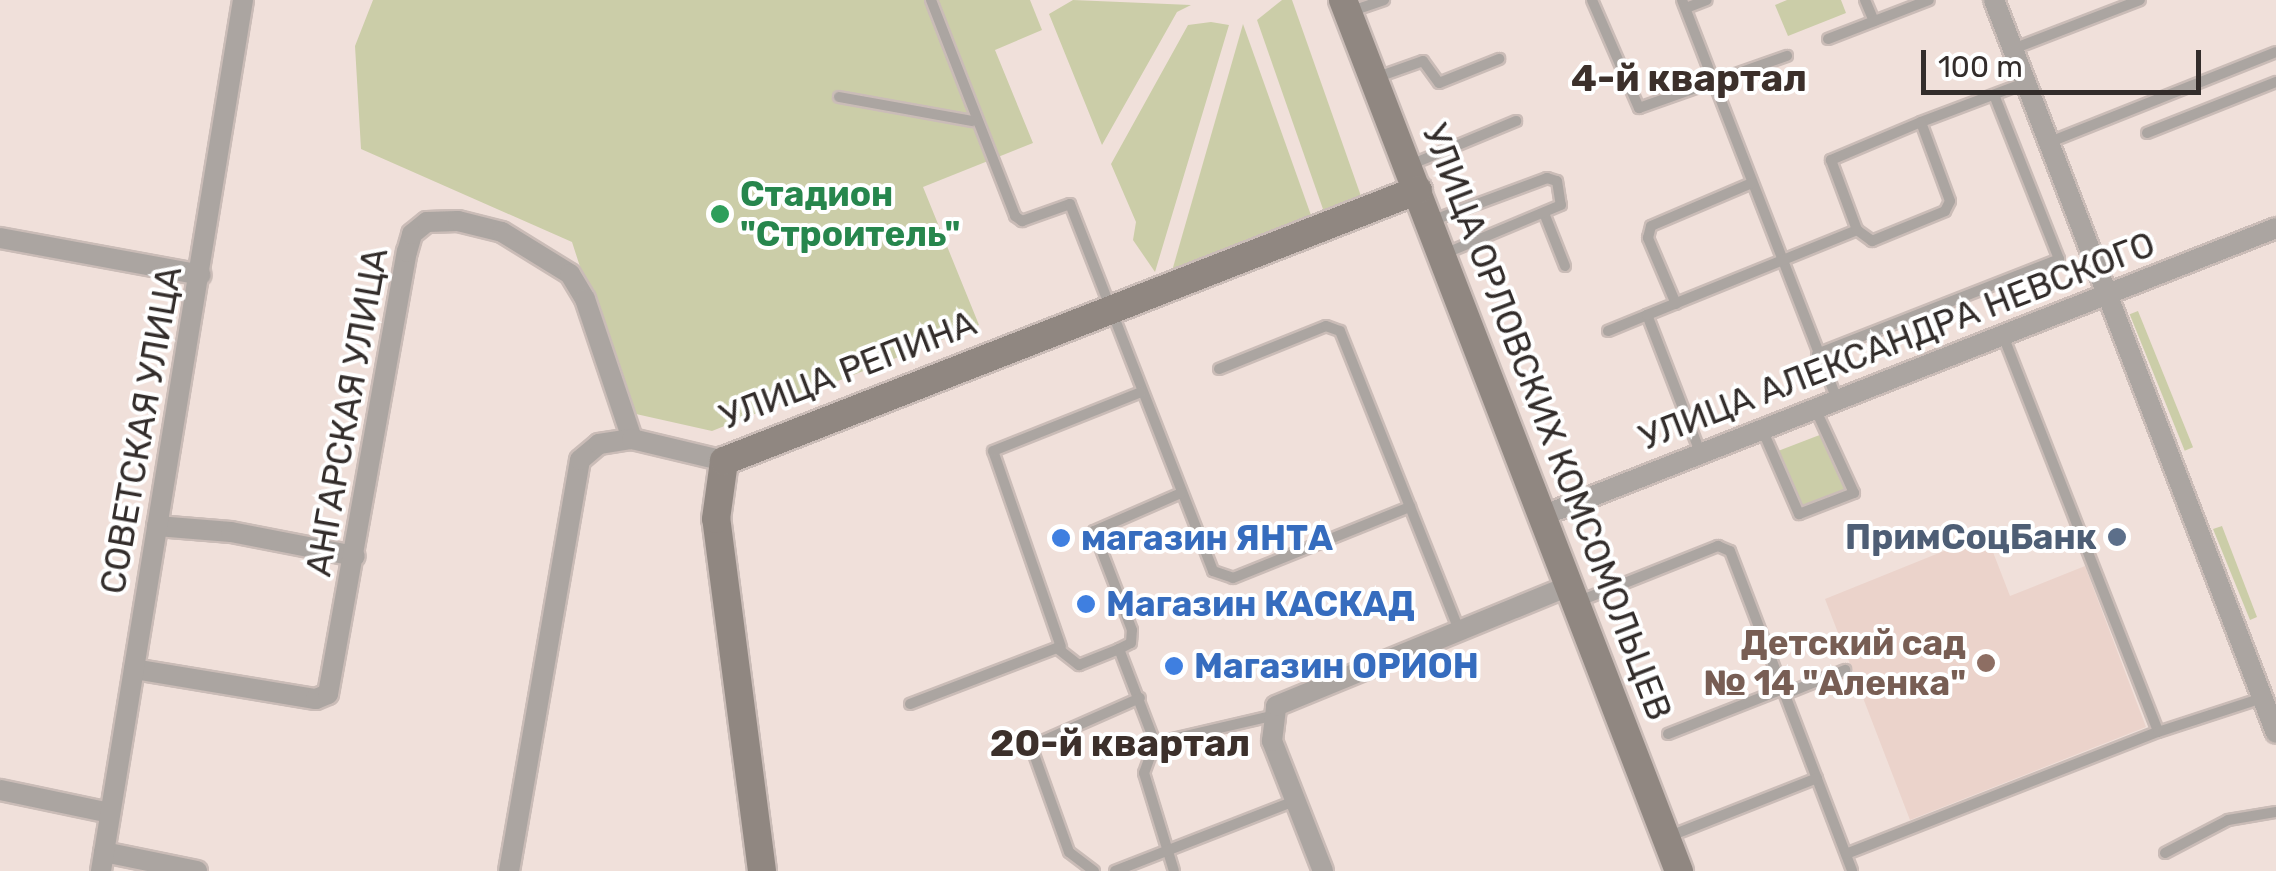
<!DOCTYPE html>
<html>
<head>
<meta charset="utf-8">
<style>
  body { margin:0 }
  #map { position:relative; width:2276px; height:871px; overflow:hidden; background:#f0e0da; font-family:Rubik,sans-serif }
  div>[style] { position:absolute }
  [style*='--x'] { left:calc(var(--x)*1px); top:calc(var(--y)*1px); width:calc(var(--w)*1px); rotate:calc(var(--a)*1deg) }
  .built>* { inset:0; background:#ebd3cb }
  .green>* { inset:0; background:#cbcda8; transform-origin:0 0 }
  .roads { filter:drop-shadow(2px 0 #cabcb7) drop-shadow(-2px 0 #cabcb7) drop-shadow(0 2px #cabcb7) drop-shadow(0 -2px #cabcb7) }
  .lane>* { height:10px; margin:-5px; padding:0 5px; transform-origin:5px; border-radius:5px; background:#aba5a1 }
  .street>* { height:20px; margin:-10px; padding:0 10px; transform-origin:10px; border-radius:10px; background:#aba5a1 }
  .secondary>* { height:28px; margin:-14px; padding:0 14px; transform-origin:14px; border-radius:14px; background:#908781 }
  .dots>* { width:28px; height:28px; translate:-50% -50%; box-sizing:border-box; border:5px solid #fff; border-radius:50% }
  span { translate:-50% -50%; white-space:nowrap; text-align:center; line-height:1.15; -webkit-text-stroke:8px #fff; paint-order:stroke }
  .leisure-label { font-size:35px; color:#27864d; font-weight:700 }
  .left { translate:0 -50%; text-align:left }
  .street-label { font-size:35px; color:#332d2b }
  .service-label { font-size:35px; color:#4e5e75; font-weight:700 }
  .right { translate:-100% -50%; text-align:right }
  .shop-label { font-size:35px; color:#366cbe; font-weight:700 }
  .education-label { font-size:35px; color:#785e54; font-weight:700 }
  .neighbourhood-label { font-size:38px; color:#3c302b; font-weight:700 }
  .scale { position:absolute; left:1921px; top:50px; width:280px; height:45px; box-sizing:border-box; border:5px solid #332d2b; border-top:0; padding-left:12px; font-size:30px; line-height:35px; white-space:nowrap; color:#332d2b; -webkit-text-stroke:8px #fff; paint-order:stroke }
</style>
</head>
<body>
<div id="map">
  <div class="built">
    <div style="clip-path:polygon(1986px 534px,2010px 596px,2085px 566px,2146px 727px,1910px 820px,1825px 599px)"></div>
  </div>
  <div class="green">
    <div style="clip-path:polygon(373px 0,1030px 0,1042px 30px,995px 50px,1033px 143px,923px 187px,979px 325px,712px 431px,627px 412px,572px 242px,361px 149px,355px 46px)"></div>
    <div style="clip-path:polygon(1073px 0,1191px 5px,1177px 12px,1102px 145px,1049px 14px)"></div>
    <div style="clip-path:polygon(1282px 0,1292px 0,1362px 199px,1324px 212px,1257px 20px)"></div>
    <div style="clip-path:polygon(1787px 0,1841px 0,1846px 13px,1788px 36px,1775px 5px)"></div>
    <div style="clip-path:polygon(1211px 22px,1229px 25px,1155px 272px,1133px 240px,1136px 222px,1111px 164px,1188px 25px)"></div>
    <div style="clip-path:polygon(1243px 24px,1312px 218px,1172px 271px)"></div>
    <div style="left:2138px;top:311px;width:147px;height:9px;rotate:68deg"></div>
    <div style="left:1830px;top:431px;width:66px;height:60px;rotate:69deg"></div>
    <div style="clip-path:polygon(2222px 526px,2257px 617px,2250px 620px,2213px 529px)"></div>
  </div>
  <div class="roads">
    <div class="lane">
      <div style="--x:931;--y:0;--w:232;--a:68.7"></div>
      <div style="--x:1015;--y:216;--w:9;--a:36"></div>
      <div style="--x:1022;--y:221;--w:51;--a:-19.5"></div>
      <div style="--x:1070;--y:204;--w:394;--a:68.7"></div>
      <div style="--x:1213;--y:571;--w:21;--a:19"></div>
      <div style="--x:1233;--y:578;--w:191;--a:-21.9"></div>
      <div style="--x:1592;--y:0;--w:118;--a:66.5"></div>
      <div style="--x:1639;--y:108;--w:157;--a:-19.4"></div>
      <div style="--x:1682;--y:0;--w:427;--a:68.8"></div>
      <div style="--x:1865;--y:0;--w:23;--a:67"></div>
      <div style="--x:1686;--y:8;--w:22;--a:-21"></div>
      <div style="--x:1352;--y:11;--w:34;--a:-19"></div>
      <div style="--x:1828;--y:39;--w:108;--a:-21.1"></div>
      <div style="--x:2013;--y:49;--w:136;--a:-21.1"></div>
      <div style="--x:1375;--y:78;--w:51;--a:-19.5"></div>
      <div style="--x:1423;--y:61;--w:27;--a:54"></div>
      <div style="--x:1439;--y:83;--w:65;--a:-21.8"></div>
      <div style="--x:839;--y:97;--w:136;--a:10.2"></div>
      <div style="--x:1921;--y:122;--w:113;--a:-20.7"></div>
      <div style="--x:2147;--y:133;--w:139;--a:-21.6"></div>
      <div style="--x:2050;--y:142;--w:243;--a:-21.7"></div>
      <div style="--x:1410;--y:165;--w:115;--a:-22.5"></div>
      <div style="--x:1544;--y:213;--w:57;--a:68.4"></div>
      <div style="--x:1431;--y:221;--w:124;--a:-20.3"></div>
      <div style="--x:1547;--y:178;--w:10;--a:17"></div>
      <div style="--x:1557;--y:181;--w:24;--a:81"></div>
      <div style="--x:1561;--y:205;--w:127;--a:157.3"></div>
      <div style="--x:1676;--y:304;--w:72;--a:-113"></div>
      <div style="--x:1648;--y:238;--w:12;--a:-76"></div>
      <div style="--x:1651;--y:226;--w:110;--a:-23.1"></div>
      <div style="--x:1608;--y:331;--w:42;--a:-22.3"></div>
      <div style="--x:2002;--y:333;--w:428;--a:68.6"></div>
      <div style="--x:1817;--y:354;--w:260;--a:-21.4"></div>
      <div style="--x:2059;--y:259;--w:176;--a:-111.6"></div>
      <div style="--x:1219;--y:369;--w:115;--a:-21.9"></div>
      <div style="--x:1326;--y:326;--w:15;--a:20"></div>
      <div style="--x:1340;--y:331;--w:320;--a:68.3"></div>
      <div style="--x:1762;--y:429;--w:93;--a:66.5"></div>
      <div style="--x:1799;--y:514;--w:59;--a:-20.9"></div>
      <div style="--x:1854;--y:493;--w:96;--a:-114.7"></div>
      <div style="--x:1700;--y:452;--w:147;--a:-111.1"></div>
      <div style="--x:1647;--y:315;--w:227;--a:-22"></div>
      <div style="--x:1857;--y:230;--w:19;--a:36"></div>
      <div style="--x:1872;--y:241;--w:79;--a:-22.3"></div>
      <div style="--x:1945;--y:211;--w:11;--a:-63"></div>
      <div style="--x:1950;--y:201;--w:84;--a:-110.2"></div>
      <div style="--x:1921;--y:122;--w:98;--a:157.1"></div>
      <div style="--x:1831;--y:160;--w:75;--a:69.6"></div>
      <div style="--x:1577;--y:602;--w:152;--a:-21.7"></div>
      <div style="--x:1718;--y:546;--w:13;--a:23"></div>
      <div style="--x:1730;--y:551;--w:342;--a:69.1"></div>
      <div style="--x:1061;--y:647;--w:207;--a:-109.1"></div>
      <div style="--x:993;--y:451;--w:159;--a:-21.7"></div>
      <div style="--x:1119;--y:649;--w:13;--a:-27"></div>
      <div style="--x:1131;--y:643;--w:13;--a:-86"></div>
      <div style="--x:1132;--y:630;--w:106;--a:-111"></div>
      <div style="--x:1094;--y:531;--w:95;--a:-23.6"></div>
      <div style="--x:1785;--y:694;--w:65;--a:-21.8"></div>
      <div style="--x:910;--y:704;--w:157;--a:-20.9"></div>
      <div style="--x:1057;--y:648;--w:28;--a:38"></div>
      <div style="--x:1079;--y:665;--w:43;--a:-21.8"></div>
      <div style="--x:1119;--y:649;--w:101;--a:69"></div>
      <div style="--x:1155;--y:743;--w:32;--a:110"></div>
      <div style="--x:1144;--y:773;--w:102;--a:73"></div>
      <div style="--x:1668;--y:734;--w:123;--a:-21.4"></div>
      <div style="--x:1155;--y:743;--w:119;--a:-13.1"></div>
      <div style="--x:1670;--y:836;--w:158;--a:-21.5"></div>
      <div style="--x:2165;--y:853;--w:71;--a:-27.6"></div>
      <div style="--x:2228;--y:820;--w:49;--a:-9.5"></div>
      <div style="--x:1846;--y:854;--w:335;--a:-21.4"></div>
      <div style="--x:2158;--y:732;--w:109;--a:-18.1"></div>
      <div style="--x:1094;--y:871;--w:31;--a:-143"></div>
      <div style="--x:1069;--y:852;--w:113;--a:-109.7"></div>
      <div style="--x:1031;--y:746;--w:119;--a:-23.8"></div>
      <div style="--x:1115;--y:871;--w:193;--a:-21.3"></div>
    </div>
    <div class="street">
      <div style="--x:1994;--y:0;--w:785;--a:68.96"></div>
      <div style="--x:0;--y:238;--w:204;--a:10.4"></div>
      <div style="--x:1542;--y:516;--w:788;--a:-21.42"></div>
      <div style="--x:157;--y:526;--w:74;--a:4.6"></div>
      <div style="--x:231;--y:532;--w:126;--a:11"></div>
      <div style="--x:134;--y:669;--w:184;--a:9.4"></div>
      <div style="--x:316;--y:699;--w:13;--a:-23"></div>
      <div style="--x:328;--y:694;--w:449;--a:-79.9"></div>
      <div style="--x:407;--y:252;--w:19;--a:-74"></div>
      <div style="--x:412;--y:234;--w:19;--a:-39"></div>
      <div style="--x:427;--y:222;--w:31;--a:-2"></div>
      <div style="--x:458;--y:221;--w:45;--a:14"></div>
      <div style="--x:502;--y:232;--w:80;--a:31.7"></div>
      <div style="--x:570;--y:274;--w:29;--a:59"></div>
      <div style="--x:585;--y:299;--w:148;--a:71.4"></div>
      <div style="--x:0;--y:790;--w:112;--a:11.8"></div>
      <div style="--x:104;--y:852;--w:95;--a:11.5"></div>
      <div style="--x:101;--y:871;--w:882;--a:-80.74"></div>
      <div style="--x:509;--y:871;--w:417;--a:-80.2"></div>
      <div style="--x:580;--y:460;--w:25;--a:-40"></div>
      <div style="--x:599;--y:444;--w:33;--a:-9"></div>
      <div style="--x:632;--y:439;--w:95;--a:13.4"></div>
      <div style="--x:1323;--y:871;--w:140;--a:-111.4"></div>
      <div style="--x:1272;--y:741;--w:35;--a:-83"></div>
      <div style="--x:1276;--y:706;--w:319;--a:-22.3"></div>
    </div>
    <div class="secondary">
      <div style="--x:1343;--y:0;--w:934;--a:68.91"></div>
      <div style="--x:762;--y:871;--w:355;--a:-97.4"></div>
      <div style="--x:716;--y:519;--w:59;--a:-82.1"></div>
      <div style="--x:724;--y:461;--w:745;--a:-21.33"></div>
    </div>
  </div>
  <div class="dots">
    <div style="left:720px;top:214px;background:#2e9e5b"></div>
    <div style="left:2117px;top:537px;background:#5c6f8a"></div>
    <div style="left:1061px;top:538px;background:#3f7fe0"></div>
    <div style="left:1086px;top:604px;background:#3f7fe0"></div>
    <div style="left:1986px;top:663px;background:#8d6e63"></div>
    <div style="left:1174px;top:666px;background:#3f7fe0"></div>
  </div>
  <div class="leisure-label">
    <span class="left" style="left:740px;top:214px">Стадион<br>"Строитель"</span>
  </div>
  <div class="street-label">
    <span style="left:1897px;top:341px;rotate:-21deg">УЛИЦА АЛЕКСАНДРА НЕВСКОГО</span>
    <span style="left:848px;top:370px;rotate:-21deg">УЛИЦА РЕПИНА</span>
    <span style="left:347px;top:412px;rotate:-80deg">АНГАРСКАЯ УЛИЦА</span>
    <span style="left:1547px;top:422px;rotate:69deg">УЛИЦА ОРЛОВСКИХ КОМСОМОЛЬЦЕВ</span>
    <span style="left:141px;top:430px;rotate:-80deg">СОВЕТСКАЯ УЛИЦА</span>
  </div>
  <div class="service-label">
    <span class="right" style="left:2097px;top:537px">ПримСоцБанк</span>
  </div>
  <div class="shop-label">
    <span class="left" style="left:1081px;top:538px">магазин ЯНТА</span>
    <span class="left" style="left:1106px;top:604px">Магазин КАСКАД</span>
    <span class="left" style="left:1194px;top:666px">Магазин ОРИОН</span>
  </div>
  <div class="education-label">
    <span class="right" style="left:1966px;top:663px">Детский сад<br>№ 14 "Аленка"</span>
  </div>
  <div class="neighbourhood-label">
    <span style="left:1689px;top:79px">4-й квартал</span>
    <span style="left:1120px;top:744px">20-й квартал</span>
  </div>
  <div class="scale">100 m</div>
</div>
</body>
</html>
